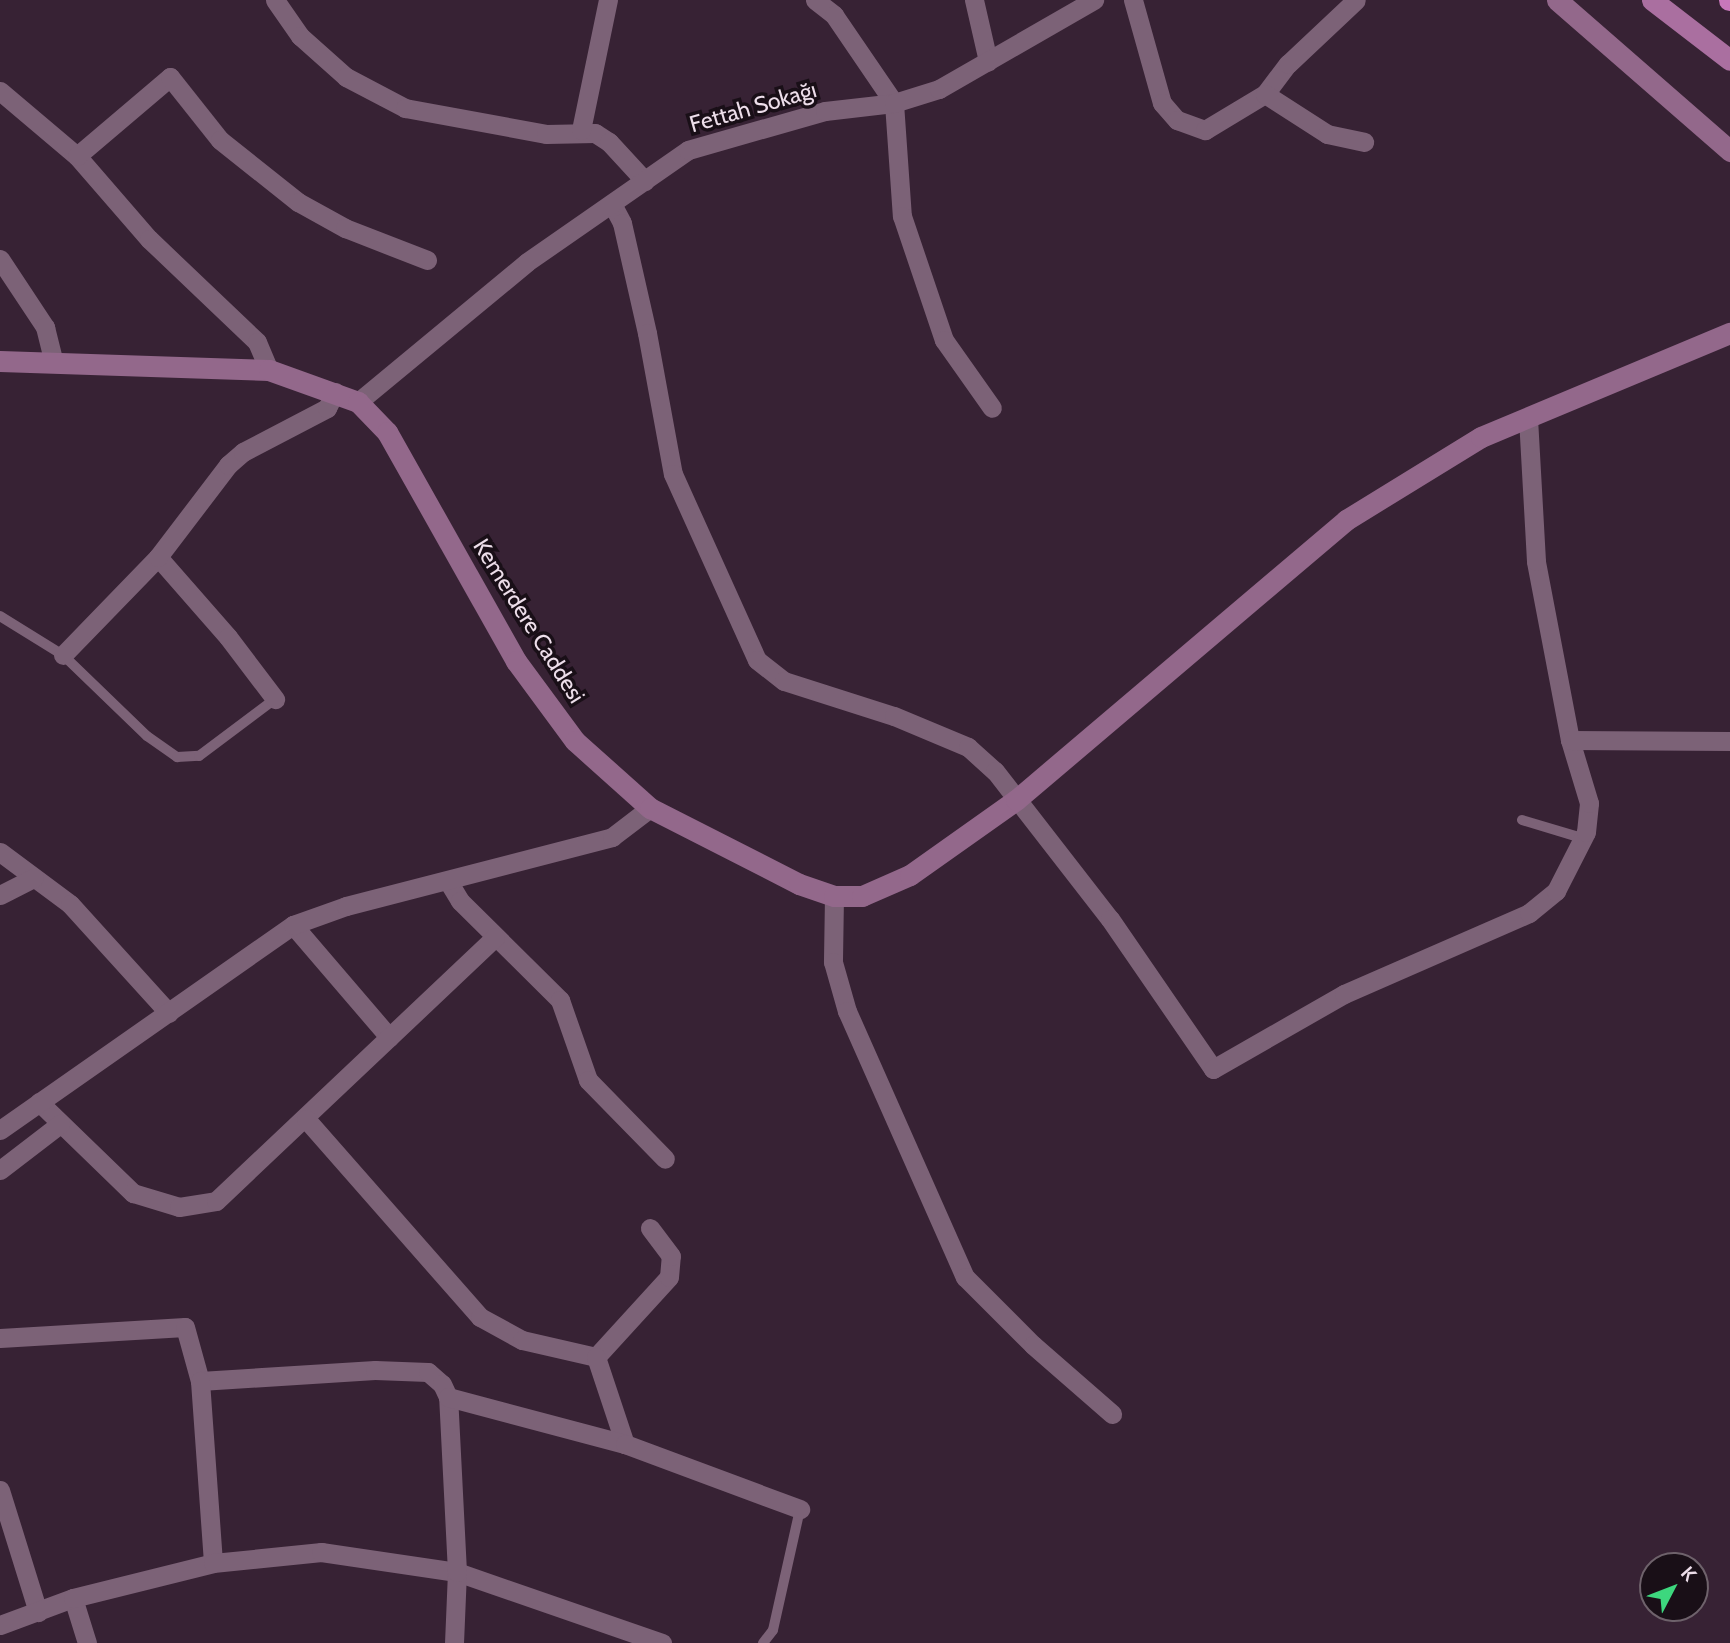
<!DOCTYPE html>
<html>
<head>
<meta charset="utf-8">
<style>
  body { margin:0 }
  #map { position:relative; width:1730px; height:1643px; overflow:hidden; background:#372234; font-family:Cabin,sans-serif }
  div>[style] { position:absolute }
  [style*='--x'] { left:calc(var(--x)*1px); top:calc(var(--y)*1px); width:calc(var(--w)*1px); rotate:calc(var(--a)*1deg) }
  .lane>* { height:10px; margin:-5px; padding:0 5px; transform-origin:5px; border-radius:5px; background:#7c6277 }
  .street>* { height:19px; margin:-9.5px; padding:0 9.5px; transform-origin:9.5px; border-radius:9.5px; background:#7c6277 }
  .secondary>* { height:21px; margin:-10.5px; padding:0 10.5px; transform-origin:10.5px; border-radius:10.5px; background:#93688b }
  .primary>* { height:21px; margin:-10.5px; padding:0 10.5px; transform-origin:10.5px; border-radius:10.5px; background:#aa6fa0 }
  .highway>* { height:21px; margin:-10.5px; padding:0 10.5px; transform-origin:10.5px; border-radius:10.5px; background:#c877bb }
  span { translate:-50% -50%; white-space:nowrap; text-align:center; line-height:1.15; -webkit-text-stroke:7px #190f17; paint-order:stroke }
  .street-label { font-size:23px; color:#eddeea }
  .north { position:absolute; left:1639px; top:1552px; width:70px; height:70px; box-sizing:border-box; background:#190f17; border:2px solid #6e626b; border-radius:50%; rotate:48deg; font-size:19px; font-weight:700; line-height:28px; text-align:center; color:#eddeea }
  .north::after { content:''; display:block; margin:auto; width:24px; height:32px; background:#3dd77e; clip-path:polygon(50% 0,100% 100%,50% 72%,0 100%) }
</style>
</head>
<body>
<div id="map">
  <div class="lane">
    <div style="--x:0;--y:616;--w:74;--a:31.8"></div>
    <div style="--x:63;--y:655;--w:117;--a:44"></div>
    <div style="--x:147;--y:736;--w:37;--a:35"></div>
    <div style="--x:177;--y:757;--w:22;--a:-3"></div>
    <div style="--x:199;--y:756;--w:95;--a:-36.9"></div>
    <div style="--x:1522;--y:820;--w:63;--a:16.7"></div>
    <div style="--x:763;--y:1643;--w:16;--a:-52"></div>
    <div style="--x:773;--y:1630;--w:124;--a:-77.4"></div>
  </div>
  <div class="street">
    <div style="--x:275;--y:0;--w:44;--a:55.2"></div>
    <div style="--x:300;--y:36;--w:62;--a:41.7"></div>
    <div style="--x:346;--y:77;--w:67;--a:27.7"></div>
    <div style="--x:405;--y:108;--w:143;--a:10.4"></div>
    <div style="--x:546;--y:134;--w:49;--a:-1.2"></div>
    <div style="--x:595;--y:133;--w:17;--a:33"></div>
    <div style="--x:609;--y:142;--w:53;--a:47.3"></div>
    <div style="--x:815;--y:0;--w:24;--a:38"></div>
    <div style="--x:834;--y:15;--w:107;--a:55.7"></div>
    <div style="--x:894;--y:103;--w:113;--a:86"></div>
    <div style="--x:902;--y:216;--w:131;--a:71.3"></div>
    <div style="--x:944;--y:340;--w:83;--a:54.8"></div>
    <div style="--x:974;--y:0;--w:63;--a:77.1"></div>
    <div style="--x:1133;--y:0;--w:107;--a:74.3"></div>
    <div style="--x:1162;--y:103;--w:23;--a:49"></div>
    <div style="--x:1177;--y:120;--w:30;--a:20"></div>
    <div style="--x:1205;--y:130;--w:70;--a:-31"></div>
    <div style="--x:1265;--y:94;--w:38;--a:-53"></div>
    <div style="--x:1288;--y:64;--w:93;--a:-43.3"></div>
    <div style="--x:0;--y:91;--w:101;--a:40.2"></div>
    <div style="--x:77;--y:156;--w:110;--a:49.1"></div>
    <div style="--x:149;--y:239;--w:149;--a:43.6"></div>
    <div style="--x:257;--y:342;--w:30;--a:67"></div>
    <div style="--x:1265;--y:94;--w:74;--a:32.8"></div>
    <div style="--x:1327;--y:134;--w:38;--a:12"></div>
    <div style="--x:581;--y:130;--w:133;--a:-78.3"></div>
    <div style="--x:77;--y:156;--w:122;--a:-40.3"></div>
    <div style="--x:170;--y:77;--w:80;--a:51.6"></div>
    <div style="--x:220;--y:140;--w:100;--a:38.5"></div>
    <div style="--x:298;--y:202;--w:54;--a:29"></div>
    <div style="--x:345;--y:228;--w:88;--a:21.3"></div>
    <div style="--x:612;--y:204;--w:21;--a:62"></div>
    <div style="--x:622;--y:223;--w:113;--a:77.2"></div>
    <div style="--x:647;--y:333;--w:143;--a:79.6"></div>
    <div style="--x:673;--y:474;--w:204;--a:65.7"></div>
    <div style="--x:757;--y:660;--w:34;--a:38"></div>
    <div style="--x:784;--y:681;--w:115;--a:17.7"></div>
    <div style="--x:894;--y:716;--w:80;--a:22.7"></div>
    <div style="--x:968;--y:747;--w:36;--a:42"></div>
    <div style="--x:995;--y:771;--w:187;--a:52.2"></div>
    <div style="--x:1110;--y:919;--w:182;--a:55.5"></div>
    <div style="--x:1213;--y:1069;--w:151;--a:-29.8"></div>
    <div style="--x:1344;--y:994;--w:202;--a:-23.6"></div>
    <div style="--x:1529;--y:913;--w:35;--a:-39"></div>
    <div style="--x:1556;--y:891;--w:66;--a:-63"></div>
    <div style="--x:1586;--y:832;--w:29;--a:-84"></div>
    <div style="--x:1589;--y:803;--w:66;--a:-106.8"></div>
    <div style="--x:1570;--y:740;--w:182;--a:-100.8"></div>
    <div style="--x:1536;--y:561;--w:144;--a:-93.2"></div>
    <div style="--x:0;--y:259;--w:82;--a:56.5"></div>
    <div style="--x:45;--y:327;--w:36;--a:76"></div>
    <div style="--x:358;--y:402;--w:219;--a:-39.6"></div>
    <div style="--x:527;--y:262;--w:196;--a:-34.8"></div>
    <div style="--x:688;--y:150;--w:142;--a:-15.9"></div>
    <div style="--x:825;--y:111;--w:69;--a:-6.6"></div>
    <div style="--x:894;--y:103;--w:47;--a:-17.3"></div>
    <div style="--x:939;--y:89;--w:179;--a:-29.9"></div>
    <div style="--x:158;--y:557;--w:106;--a:48.8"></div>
    <div style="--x:228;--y:637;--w:78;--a:52.8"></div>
    <div style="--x:63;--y:655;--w:136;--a:-45.9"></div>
    <div style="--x:158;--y:557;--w:116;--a:-52.7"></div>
    <div style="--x:228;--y:465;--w:20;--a:-41"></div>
    <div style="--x:243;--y:452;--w:95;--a:-27.6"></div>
    <div style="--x:327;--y:408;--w:18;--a:-63"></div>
    <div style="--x:1570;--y:740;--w:160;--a:0.4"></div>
    <div style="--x:0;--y:852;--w:87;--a:36.6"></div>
    <div style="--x:70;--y:904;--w:147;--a:47.8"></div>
    <div style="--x:448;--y:881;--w:23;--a:59"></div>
    <div style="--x:460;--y:901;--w:141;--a:44.7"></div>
    <div style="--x:560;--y:1000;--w:85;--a:70.7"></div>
    <div style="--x:588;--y:1080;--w:110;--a:45.7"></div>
    <div style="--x:0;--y:895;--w:38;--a:-27"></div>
    <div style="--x:834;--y:896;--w:66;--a:90.9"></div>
    <div style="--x:833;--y:962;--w:51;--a:74.1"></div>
    <div style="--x:847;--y:1011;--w:291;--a:66.1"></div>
    <div style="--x:965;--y:1277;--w:96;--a:45"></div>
    <div style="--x:1033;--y:1345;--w:105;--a:41.1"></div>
    <div style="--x:293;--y:925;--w:148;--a:49.4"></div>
    <div style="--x:39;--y:1102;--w:131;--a:44.1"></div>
    <div style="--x:133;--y:1193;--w:48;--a:16.9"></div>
    <div style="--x:179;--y:1207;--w:37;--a:-9"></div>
    <div style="--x:216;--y:1201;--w:384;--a:-43.4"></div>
    <div style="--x:306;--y:1119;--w:264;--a:48.7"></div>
    <div style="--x:480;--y:1317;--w:48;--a:28.7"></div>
    <div style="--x:522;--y:1340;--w:76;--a:12.9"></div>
    <div style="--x:0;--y:1130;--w:358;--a:-35"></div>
    <div style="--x:293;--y:925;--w:56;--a:-19.7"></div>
    <div style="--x:346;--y:906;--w:275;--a:-14.5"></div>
    <div style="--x:612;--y:837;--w:48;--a:-37.3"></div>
    <div style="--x:0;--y:1170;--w:76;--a:-37.5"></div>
    <div style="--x:0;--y:1338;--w:185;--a:-3.4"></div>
    <div style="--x:185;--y:1327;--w:56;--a:74.5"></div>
    <div style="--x:200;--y:1381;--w:175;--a:-3.6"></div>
    <div style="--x:375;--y:1370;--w:53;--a:2.2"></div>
    <div style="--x:428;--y:1372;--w:18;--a:41"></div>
    <div style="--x:442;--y:1384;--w:14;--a:65"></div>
    <div style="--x:596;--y:1357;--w:108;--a:-47.6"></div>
    <div style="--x:669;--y:1277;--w:21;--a:-85"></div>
    <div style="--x:671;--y:1256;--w:35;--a:-127"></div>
    <div style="--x:596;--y:1357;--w:92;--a:71.6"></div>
    <div style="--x:200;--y:1381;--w:182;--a:85.9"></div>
    <div style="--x:0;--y:1490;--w:128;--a:72.7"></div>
    <div style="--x:73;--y:1598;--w:47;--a:72.7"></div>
    <div style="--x:0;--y:1625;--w:78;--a:-20.3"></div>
    <div style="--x:73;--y:1598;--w:144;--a:-14"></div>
    <div style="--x:213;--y:1563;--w:109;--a:-5.8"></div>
    <div style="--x:321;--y:1552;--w:137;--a:8.4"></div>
    <div style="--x:457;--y:1572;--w:217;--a:19.1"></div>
    <div style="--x:454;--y:1643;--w:71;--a:-87.6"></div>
    <div style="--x:457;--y:1572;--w:175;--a:-92.9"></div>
    <div style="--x:448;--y:1397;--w:183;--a:14.9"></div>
    <div style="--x:625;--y:1444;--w:187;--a:20.4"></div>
  </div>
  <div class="secondary">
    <div style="--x:1557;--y:0;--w:230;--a:41.1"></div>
    <div style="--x:0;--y:361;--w:269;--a:1.9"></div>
    <div style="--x:269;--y:370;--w:95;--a:19.8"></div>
    <div style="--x:358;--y:402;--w:42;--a:46"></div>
    <div style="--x:387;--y:432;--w:263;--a:60.6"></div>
    <div style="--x:516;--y:661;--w:99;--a:53.6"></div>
    <div style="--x:575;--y:741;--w:101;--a:41.8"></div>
    <div style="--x:650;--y:808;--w:167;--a:27"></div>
    <div style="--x:799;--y:884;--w:37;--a:19"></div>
    <div style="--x:834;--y:896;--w:28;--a:0"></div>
    <div style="--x:862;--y:896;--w:52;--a:-23.6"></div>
    <div style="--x:910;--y:875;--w:130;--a:-35.3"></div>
    <div style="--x:1016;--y:800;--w:433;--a:-40.3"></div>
    <div style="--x:1346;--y:520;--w:158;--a:-31.6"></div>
    <div style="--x:1481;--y:437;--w:270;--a:-22.7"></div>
  </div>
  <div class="primary">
    <div style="--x:1652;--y:0;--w:98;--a:37.6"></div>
  </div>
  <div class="highway">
    <div style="--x:1729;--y:0;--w:1;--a:0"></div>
  </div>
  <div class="street-label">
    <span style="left:753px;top:107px;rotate:-16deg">Fettah Sokağı</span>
    <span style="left:529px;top:621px;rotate:58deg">Kemerdere Caddesi</span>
  </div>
  <div class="north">K</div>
</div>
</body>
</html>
